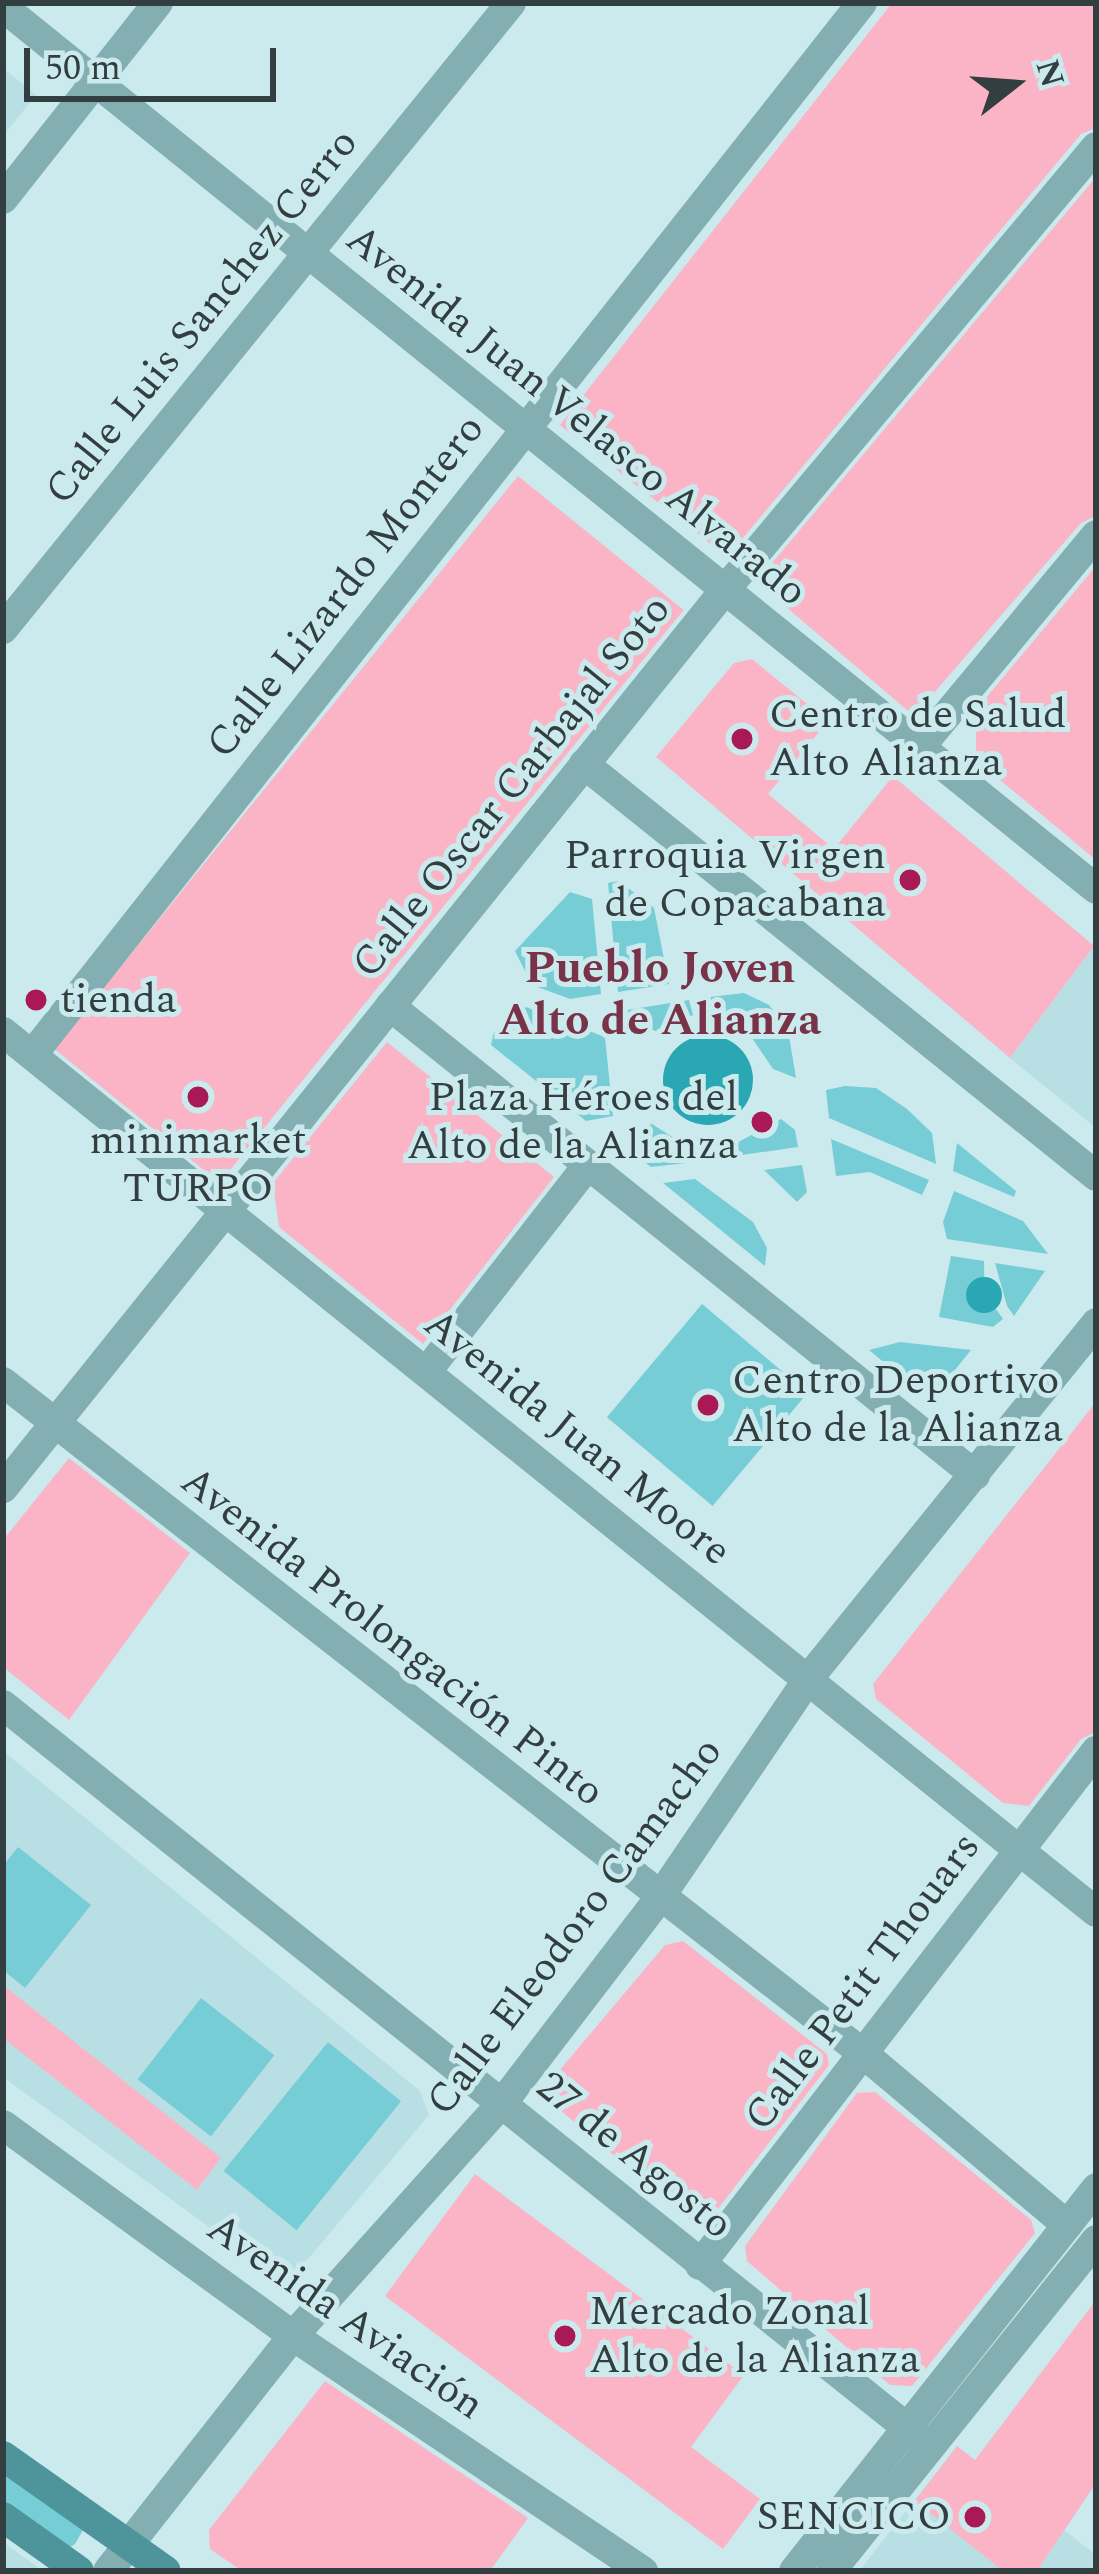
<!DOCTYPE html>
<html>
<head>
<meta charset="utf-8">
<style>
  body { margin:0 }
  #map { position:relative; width:1099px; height:2574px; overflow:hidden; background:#cbeaed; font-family:Spectral,serif }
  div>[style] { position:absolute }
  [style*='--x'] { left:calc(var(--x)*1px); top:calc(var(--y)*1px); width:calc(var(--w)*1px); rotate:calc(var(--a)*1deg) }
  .built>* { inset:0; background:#b8e0e4 }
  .green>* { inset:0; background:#77cdd5; transform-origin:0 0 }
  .water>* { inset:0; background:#29a7b2 }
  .round { border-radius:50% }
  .building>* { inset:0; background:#fab4c5; transform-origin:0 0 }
  .minor>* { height:30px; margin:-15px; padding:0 15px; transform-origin:15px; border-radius:15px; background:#83afb3 }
  .tertiary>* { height:30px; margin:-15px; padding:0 15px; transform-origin:15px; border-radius:15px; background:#83afb3 }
  .secondary>* { height:30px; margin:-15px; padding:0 15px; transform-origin:15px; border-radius:15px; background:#4e949b }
  .dots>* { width:33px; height:33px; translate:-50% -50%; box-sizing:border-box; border:6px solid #cbeaed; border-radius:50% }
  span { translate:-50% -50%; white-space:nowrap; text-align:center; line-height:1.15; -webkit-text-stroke:10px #cbeaed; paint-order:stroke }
  .street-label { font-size:42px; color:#323e3f }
  .poi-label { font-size:42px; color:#323e3f }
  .left { translate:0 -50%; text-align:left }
  .right { translate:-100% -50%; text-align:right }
  .neighbourhood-label { font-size:45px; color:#793348; font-weight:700 }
  .frame { position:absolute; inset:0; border:6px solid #323e3f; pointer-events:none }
  .north { position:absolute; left:955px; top:24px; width:120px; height:120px; -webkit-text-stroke:9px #cbeaed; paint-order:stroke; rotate:73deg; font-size:33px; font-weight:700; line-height:48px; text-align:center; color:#323e3f }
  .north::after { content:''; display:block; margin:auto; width:42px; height:54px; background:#323e3f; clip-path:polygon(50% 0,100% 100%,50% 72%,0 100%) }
  .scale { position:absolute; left:24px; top:48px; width:252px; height:54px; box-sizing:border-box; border:6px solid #323e3f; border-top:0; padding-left:15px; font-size:36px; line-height:42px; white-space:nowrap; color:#323e3f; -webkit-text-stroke:9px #cbeaed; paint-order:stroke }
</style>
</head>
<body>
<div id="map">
  <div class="built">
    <div style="clip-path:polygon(3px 68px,36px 95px,3px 136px)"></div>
    <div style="clip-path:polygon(1094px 946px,1096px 947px,1096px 1128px,1010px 1058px)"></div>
    <div style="clip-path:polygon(3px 1751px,420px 2091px,429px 2115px,297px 2272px,271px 2272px,3px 2077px)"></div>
    <div style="clip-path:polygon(957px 2446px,1096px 2555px,1096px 2571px,859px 2571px)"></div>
    <div style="clip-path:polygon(3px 2542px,43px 2571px,3px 2571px)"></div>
  </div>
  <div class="green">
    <div style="clip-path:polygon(619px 881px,654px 908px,669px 984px,618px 992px,608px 883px)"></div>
    <div style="clip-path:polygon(570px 892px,592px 899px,601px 994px,570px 999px,532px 985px,515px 951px)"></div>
    <div style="clip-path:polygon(744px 993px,769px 1005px,788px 1030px,796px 1078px,773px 1069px,742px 1023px,708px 1013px,710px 997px)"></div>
    <div style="clip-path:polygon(689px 1000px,693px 1015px,658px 1032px,622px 1019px,621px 1011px)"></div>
    <div style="clip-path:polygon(526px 1007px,605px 1037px,613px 1116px,586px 1121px,491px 1045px,494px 1032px)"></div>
    <div style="clip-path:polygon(845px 1086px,876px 1088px,907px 1109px,932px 1133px,936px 1164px,829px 1118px,826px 1090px)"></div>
    <div style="clip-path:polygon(781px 1119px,795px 1130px,798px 1147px,735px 1156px,731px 1146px)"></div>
    <div style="clip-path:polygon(652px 1124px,691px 1149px,694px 1162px,651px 1167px,634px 1154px,632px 1130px)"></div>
    <div style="clip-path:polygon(831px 1139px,929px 1180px,922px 1195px,870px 1172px,836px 1176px)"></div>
    <div style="clip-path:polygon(957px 1143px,1016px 1191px,1014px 1197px,953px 1171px)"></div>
    <div style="clip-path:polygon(802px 1165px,807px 1192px,797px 1202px,764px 1170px)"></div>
    <div style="clip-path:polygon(695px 1179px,753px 1222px,767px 1248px,765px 1266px,663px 1183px)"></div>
    <div style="clip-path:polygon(954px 1191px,1023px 1221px,1048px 1254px,947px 1239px,943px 1222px)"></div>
    <div style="clip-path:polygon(951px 1256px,984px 1261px,985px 1313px,996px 1309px,1003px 1319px,993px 1327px,939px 1317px)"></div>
    <div style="clip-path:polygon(995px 1263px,1045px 1271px,1014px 1316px,1007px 1306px)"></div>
    <div style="left:702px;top:1304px;width:138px;height:148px;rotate:40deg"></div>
    <div style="clip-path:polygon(900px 1342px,971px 1350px,938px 1391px,921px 1393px,869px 1350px)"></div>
    <div style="clip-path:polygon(18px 1847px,91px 1905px,25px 1988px,3px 1970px,3px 1866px)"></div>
    <div style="left:201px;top:1998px;width:93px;height:103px;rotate:38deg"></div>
    <div style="left:328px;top:2042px;width:94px;height:166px;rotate:39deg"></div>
    <div style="clip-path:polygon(3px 2467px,83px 2530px,75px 2544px,69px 2548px,3px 2501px)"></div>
  </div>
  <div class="water">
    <div class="round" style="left:663px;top:1035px;width:90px;height:90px"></div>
    <div class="round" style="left:966px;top:1277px;width:36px;height:36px"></div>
  </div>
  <div class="building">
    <div style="clip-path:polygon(892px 3px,1096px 3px,1096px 128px,1081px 134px,727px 557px,560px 425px)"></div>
    <div style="clip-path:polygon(1096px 177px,1096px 516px,1081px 523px,914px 716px,778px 600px,773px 562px)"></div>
    <div style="left:518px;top:476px;width:213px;height:737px;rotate:39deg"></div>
    <div style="clip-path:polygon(1096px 566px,1096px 860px,976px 760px,976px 710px)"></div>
    <div style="clip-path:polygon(752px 659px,828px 721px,768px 794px,834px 849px,893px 776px,1094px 946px,1010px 1058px,656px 757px,734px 663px)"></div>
    <div style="clip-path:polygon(387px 1042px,554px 1177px,423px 1344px,279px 1227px,273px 1183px)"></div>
    <div style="clip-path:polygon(1096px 1402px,1096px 1732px,1081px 1739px,1029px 1806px,1003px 1803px,876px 1699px,873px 1684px)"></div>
    <div style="clip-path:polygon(69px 1458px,190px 1553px,69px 1720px,3px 1667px,3px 1540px)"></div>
    <div style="clip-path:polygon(683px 1941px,827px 2054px,829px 2065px,714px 2214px,691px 2221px,553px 2104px,548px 2084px,665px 1945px)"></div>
    <div style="clip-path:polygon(3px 1985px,221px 2158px,197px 2190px,3px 2038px)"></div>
    <div style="clip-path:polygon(875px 2092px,1031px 2220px,1035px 2233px,912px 2386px,890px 2385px,747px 2261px,745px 2246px,857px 2093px)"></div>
    <div style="clip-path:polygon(475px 2174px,744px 2375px,691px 2447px,760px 2499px,723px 2549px,385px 2296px)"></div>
    <div style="clip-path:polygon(1096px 2300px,1096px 2483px,1037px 2571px,1003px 2571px,915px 2501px,957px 2446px,975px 2460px)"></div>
    <div style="clip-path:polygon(325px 2381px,528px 2518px,490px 2571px,242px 2571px,210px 2549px,209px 2530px)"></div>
  </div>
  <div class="minor">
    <div style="--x:3;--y:7;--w:1404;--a:38.9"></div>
    <div style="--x:3;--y:199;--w:250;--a:-51.7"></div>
    <div style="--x:3;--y:629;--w:806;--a:-50.94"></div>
    <div style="--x:921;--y:746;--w:274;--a:-50.3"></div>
    <div style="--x:584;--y:764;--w:657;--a:38.82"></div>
    <div style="--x:390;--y:1006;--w:750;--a:38.72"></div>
    <div style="--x:32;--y:1055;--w:1340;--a:-51.73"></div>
    <div style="--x:427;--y:1371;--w:261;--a:-52"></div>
    <div style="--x:3;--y:1382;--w:1094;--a:37.98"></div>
    <div style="--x:865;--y:2055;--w:264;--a:40.1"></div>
    <div style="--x:3;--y:1488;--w:1151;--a:-51.21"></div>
    <div style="--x:724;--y:591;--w:579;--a:-50.04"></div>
    <div style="--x:3;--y:1705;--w:1182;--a:38.64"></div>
    <div style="--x:3;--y:2125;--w:359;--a:36"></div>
    <div style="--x:293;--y:2336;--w:422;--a:33.9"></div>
    <div style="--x:700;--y:2265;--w:649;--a:-52.39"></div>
    <div style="--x:108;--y:2571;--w:299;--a:-51.8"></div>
    <div style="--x:293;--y:2336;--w:314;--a:-48.1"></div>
    <div style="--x:503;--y:2102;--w:255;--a:-52.5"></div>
    <div style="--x:658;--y:1900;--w:267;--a:-55.8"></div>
    <div style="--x:808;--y:1679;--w:458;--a:-51"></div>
  </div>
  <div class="tertiary">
    <div style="--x:3;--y:1032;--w:1403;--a:38.84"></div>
    <div style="--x:794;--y:2571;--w:488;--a:-51.7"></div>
    <div style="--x:831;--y:2571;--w:424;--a:-51.3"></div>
  </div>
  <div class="secondary">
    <div style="--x:3;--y:2456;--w:199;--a:35.2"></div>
    <div style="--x:3;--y:2517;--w:93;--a:35.4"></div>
  </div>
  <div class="dots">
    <div style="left:742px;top:739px;background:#a91955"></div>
    <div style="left:910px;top:880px;background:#a91955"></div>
    <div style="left:36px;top:1000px;background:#a91955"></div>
    <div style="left:198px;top:1097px;background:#a91955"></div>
    <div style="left:762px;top:1122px;background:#a91955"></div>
    <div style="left:708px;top:1405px;background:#a91955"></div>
    <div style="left:565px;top:2336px;background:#a91955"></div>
    <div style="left:975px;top:2517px;background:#a91955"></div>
  </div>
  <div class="street-label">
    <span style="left:202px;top:317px;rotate:-51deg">Calle Luis Sanchez Cerro</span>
    <span style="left:576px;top:416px;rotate:39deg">Avenida Juan Velasco Alvarado</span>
    <span style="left:346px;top:587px;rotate:-52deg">Calle Lizardo Montero</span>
    <span style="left:512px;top:787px;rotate:-51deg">Calle Oscar Carbajal Soto</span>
    <span style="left:577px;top:1438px;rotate:39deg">Avenida Juan Moore</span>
    <span style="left:392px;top:1637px;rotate:38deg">Avenida Prolongación Pinto</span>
    <span style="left:575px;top:1927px;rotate:-53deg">Calle Eleodoro Camacho</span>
    <span style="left:863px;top:1982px;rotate:-53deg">Calle Petit Thouars</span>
    <span style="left:634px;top:2156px;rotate:39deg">27 de Agosto</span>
    <span style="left:345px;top:2317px;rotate:35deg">Avenida Aviación</span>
  </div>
  <div class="poi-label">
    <span class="left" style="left:769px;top:739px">Centro de Salud<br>Alto Alianza</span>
    <span class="right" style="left:886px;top:880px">Parroquia Virgen<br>de Copacabana</span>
    <span class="left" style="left:60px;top:1000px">tienda</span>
    <span class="right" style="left:738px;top:1122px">Plaza Héroes del<br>Alto de la Alianza</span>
    <span style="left:198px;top:1165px">minimarket<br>TURPO</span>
    <span class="left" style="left:732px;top:1405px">Centro Deportivo<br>Alto de la Alianza</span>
    <span class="left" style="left:589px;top:2336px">Mercado Zonal<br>Alto de la Alianza</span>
    <span class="right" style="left:951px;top:2517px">SENCICO</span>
  </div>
  <div class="neighbourhood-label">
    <span style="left:660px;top:995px">Pueblo Joven<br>Alto de Alianza</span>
  </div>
  <div class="frame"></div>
  <div class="north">N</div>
  <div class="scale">50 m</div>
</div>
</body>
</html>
